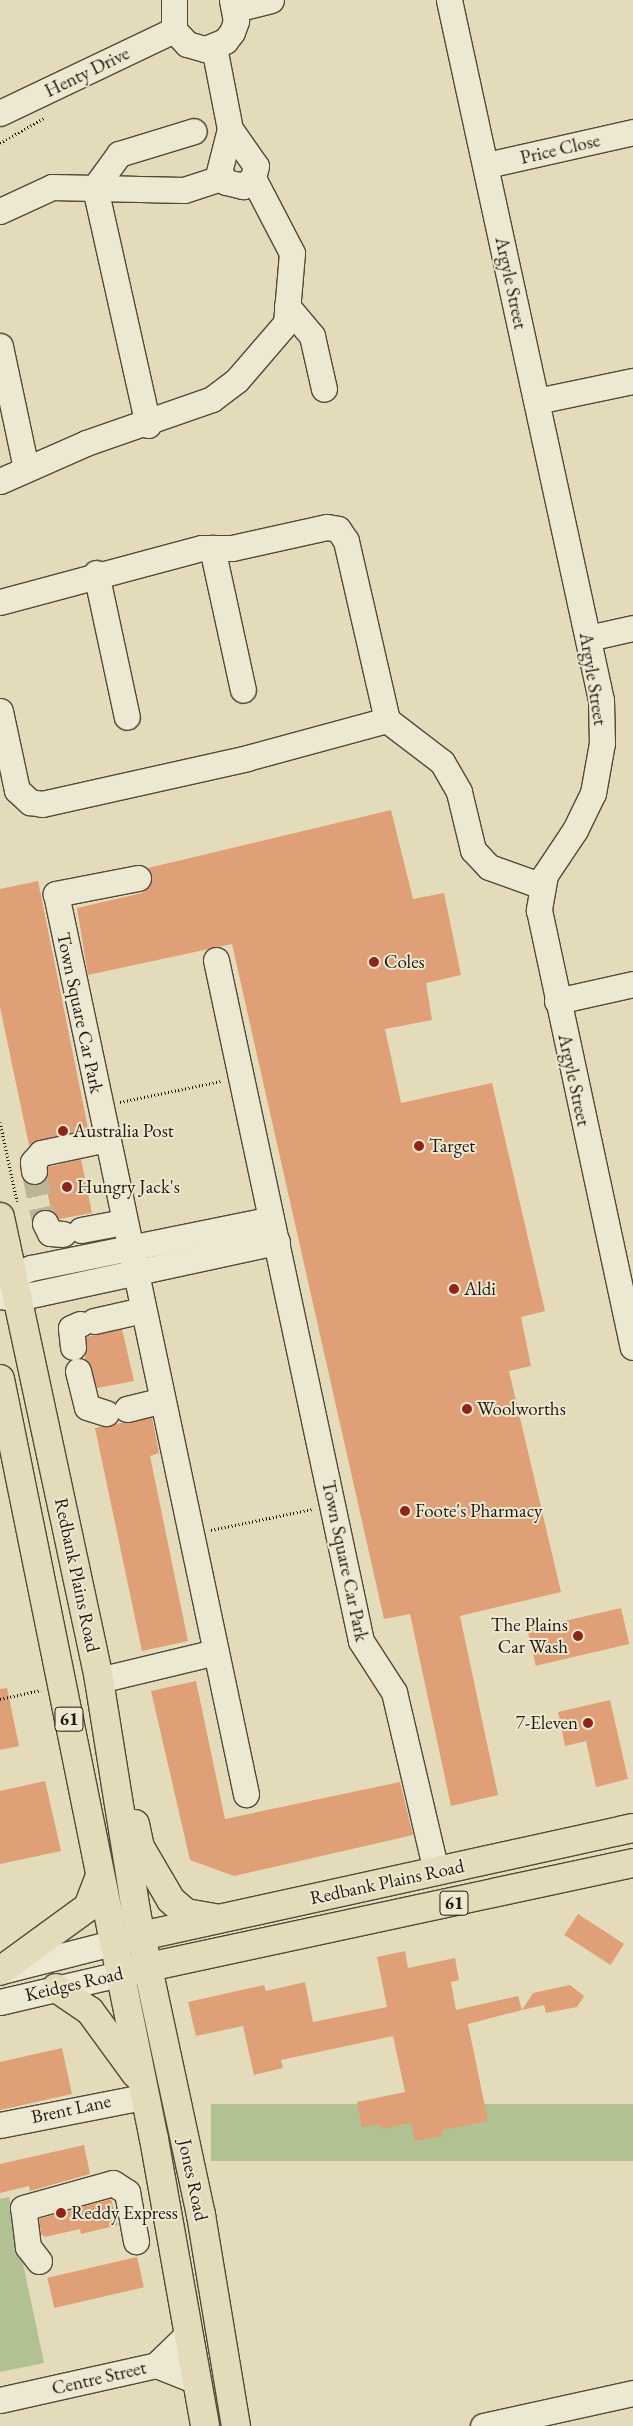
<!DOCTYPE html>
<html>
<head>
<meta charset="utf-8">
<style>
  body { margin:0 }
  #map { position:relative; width:633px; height:2426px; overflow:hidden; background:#e4dbba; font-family:"EB Garamond",serif }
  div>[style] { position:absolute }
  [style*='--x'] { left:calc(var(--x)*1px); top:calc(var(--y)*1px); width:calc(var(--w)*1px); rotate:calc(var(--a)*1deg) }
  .green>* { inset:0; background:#b1c192; transform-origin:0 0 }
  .building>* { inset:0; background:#e0a077; transform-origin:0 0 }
  .minor-tunnel>* { height:25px; margin-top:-12.5px; transform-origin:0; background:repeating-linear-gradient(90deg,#bdb498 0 25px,transparent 0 37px) }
  .path>* { height:3px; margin-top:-1.5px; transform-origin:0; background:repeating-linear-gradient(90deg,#23180e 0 1px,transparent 0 3.5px) }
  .roads { filter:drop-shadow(1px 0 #534939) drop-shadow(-1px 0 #534939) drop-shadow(0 1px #534939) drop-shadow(0 -1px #534939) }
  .minor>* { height:25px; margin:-12.5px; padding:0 12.5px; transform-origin:12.5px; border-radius:12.5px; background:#ede8d2 }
  .major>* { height:28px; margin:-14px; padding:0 14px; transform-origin:14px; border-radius:14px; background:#e4dbba }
  .dots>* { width:14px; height:14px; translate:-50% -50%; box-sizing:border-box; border:2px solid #ede8d2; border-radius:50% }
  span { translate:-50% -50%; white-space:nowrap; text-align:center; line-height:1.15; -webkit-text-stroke:4px #ede8d2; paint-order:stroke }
  .shield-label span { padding:1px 4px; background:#ede8d2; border:1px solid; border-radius:4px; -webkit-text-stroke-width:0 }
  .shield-label { font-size:18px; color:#23180e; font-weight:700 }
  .street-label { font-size:19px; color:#23180e }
  .poi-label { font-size:19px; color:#23180e }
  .left { translate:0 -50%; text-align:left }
  .right { translate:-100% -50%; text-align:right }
</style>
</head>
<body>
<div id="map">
  <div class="green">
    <div style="left:633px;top:2104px;width:57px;height:422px;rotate:90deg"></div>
    <div style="clip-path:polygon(9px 2197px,44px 2363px,0 2372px,0 2199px)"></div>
  </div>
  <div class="building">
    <div style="clip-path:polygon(391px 810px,413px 899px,444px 893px,461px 975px,426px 983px,432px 1020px,385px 1029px,401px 1103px,492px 1083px,545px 1311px,521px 1317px,531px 1366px,509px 1371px,561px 1592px,460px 1616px,498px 1795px,451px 1806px,410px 1614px,384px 1619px,232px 944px,88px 975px,77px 908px,142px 893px,152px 882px,148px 868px)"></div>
    <div style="clip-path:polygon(38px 881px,88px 1128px,29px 1145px,0 1007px,0 889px)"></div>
    <div style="clip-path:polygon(81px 1159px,92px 1213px,59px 1219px,51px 1210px,45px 1179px,48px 1167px)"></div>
    <div style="clip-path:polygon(122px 1329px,134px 1381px,97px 1388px,85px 1359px,86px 1337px)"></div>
    <div style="clip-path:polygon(152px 1417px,159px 1453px,150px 1456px,188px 1641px,142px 1651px,95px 1428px)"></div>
    <div style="left:621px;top:1608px;width:37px;height:96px;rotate:77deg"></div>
    <div style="clip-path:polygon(196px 1681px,225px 1819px,400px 1782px,413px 1835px,234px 1876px,190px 1860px,151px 1691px)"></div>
    <div style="clip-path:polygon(7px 1688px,19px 1746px,0 1750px,0 1689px)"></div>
    <div style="clip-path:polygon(610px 1700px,628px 1779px,596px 1787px,586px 1741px,565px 1746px,558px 1712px)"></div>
    <div style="clip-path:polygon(45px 1781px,61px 1851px,0 1864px,0 1791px)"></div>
    <div style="left:578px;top:1914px;width:55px;height:25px;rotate:33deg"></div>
    <div style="clip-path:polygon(405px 1951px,408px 1968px,455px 1958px,459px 1980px,451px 1982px,456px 2010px,518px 1996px,522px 2010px,468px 2024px,488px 2121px,442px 2130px,443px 2136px,415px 2141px,411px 2123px,381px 2129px,380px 2124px,362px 2127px,357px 2102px,405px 2092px,393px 2036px,281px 2060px,283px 2068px,254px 2075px,243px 2026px,196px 2036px,188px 2002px,264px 1985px,266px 1991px,305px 1982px,313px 2022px,387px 2007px,377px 1957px)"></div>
    <div style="clip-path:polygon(570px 1985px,584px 1996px,577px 2007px,546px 2013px,544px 2005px,522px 2010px,533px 1993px)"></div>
    <div style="clip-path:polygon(62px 2048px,72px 2094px,0 2110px,0 2062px)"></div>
    <div style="clip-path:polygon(84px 2145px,90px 2174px,30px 2191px,29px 2186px,0 2193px,0 2164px)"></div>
    <div style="clip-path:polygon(111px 2199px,118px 2225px,81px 2234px,80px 2229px,45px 2237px,41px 2234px,39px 2219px)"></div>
    <div style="left:137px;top:2257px;width:31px;height:92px;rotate:77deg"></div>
  </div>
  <div class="minor-tunnel">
    <div style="--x:34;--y:1171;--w:53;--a:78.1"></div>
  </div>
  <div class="path">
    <div style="--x:0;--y:143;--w:51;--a:-29.6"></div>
    <div style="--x:120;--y:1102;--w:103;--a:-11.7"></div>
    <div style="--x:0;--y:1122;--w:81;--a:77.9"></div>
    <div style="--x:211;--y:1530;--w:103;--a:-11.7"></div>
    <div style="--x:0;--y:1699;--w:42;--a:-12.4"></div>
  </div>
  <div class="roads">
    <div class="minor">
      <div style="--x:174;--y:0;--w:30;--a:90"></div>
      <div style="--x:174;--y:30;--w:19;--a:47"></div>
      <div style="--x:187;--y:44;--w:19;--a:16"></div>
      <div style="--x:205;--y:49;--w:22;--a:-22"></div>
      <div style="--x:225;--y:41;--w:11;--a:-52"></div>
      <div style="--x:232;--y:32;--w:12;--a:-70"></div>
      <div style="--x:236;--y:21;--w:21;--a:-101"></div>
      <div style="--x:449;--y:0;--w:716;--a:77.75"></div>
      <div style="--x:601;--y:700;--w:43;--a:88.7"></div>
      <div style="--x:602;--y:743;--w:51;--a:100.2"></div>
      <div style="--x:593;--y:793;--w:41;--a:115.9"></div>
      <div style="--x:575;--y:830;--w:54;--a:123.7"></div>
      <div style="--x:545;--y:875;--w:36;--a:100"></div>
      <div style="--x:539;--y:910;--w:447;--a:77.9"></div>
      <div style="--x:235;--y:9;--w:37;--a:-14"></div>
      <div style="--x:214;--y:47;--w:84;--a:79"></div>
      <div style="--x:230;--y:129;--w:45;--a:54.9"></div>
      <div style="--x:256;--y:166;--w:12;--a:104"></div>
      <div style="--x:253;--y:178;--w:13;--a:141"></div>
      <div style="--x:243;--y:186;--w:17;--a:-167"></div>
      <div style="--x:226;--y:182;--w:12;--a:-125"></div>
      <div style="--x:219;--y:172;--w:44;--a:-75.7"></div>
      <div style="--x:0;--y:113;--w:193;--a:-25.5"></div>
      <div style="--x:487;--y:165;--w:150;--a:-12.7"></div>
      <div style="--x:0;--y:211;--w:57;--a:-24.8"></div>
      <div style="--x:52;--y:187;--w:132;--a:1.3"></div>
      <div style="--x:184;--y:190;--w:40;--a:-18"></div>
      <div style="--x:287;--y:306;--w:39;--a:50"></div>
      <div style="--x:312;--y:336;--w:54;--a:77.2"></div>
      <div style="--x:0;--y:346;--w:125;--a:78"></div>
      <div style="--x:537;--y:401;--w:98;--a:-11.8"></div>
      <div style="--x:148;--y:425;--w:244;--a:-102.6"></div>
      <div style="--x:95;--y:187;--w:41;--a:-54"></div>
      <div style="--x:119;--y:154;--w:78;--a:-17"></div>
      <div style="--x:0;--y:481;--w:94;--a:-23.8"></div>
      <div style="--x:86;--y:443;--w:133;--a:-19.2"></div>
      <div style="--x:212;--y:399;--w:31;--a:-37"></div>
      <div style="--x:237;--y:380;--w:75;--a:-49.3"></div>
      <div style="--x:286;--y:323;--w:70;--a:-85.1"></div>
      <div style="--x:292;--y:253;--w:85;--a:-117.5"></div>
      <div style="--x:212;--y:548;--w:145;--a:77.7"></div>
      <div style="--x:96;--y:573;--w:147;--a:77.9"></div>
      <div style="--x:0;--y:602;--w:209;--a:-15"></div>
      <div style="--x:202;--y:548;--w:30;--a:0"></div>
      <div style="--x:232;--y:548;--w:97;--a:-12.5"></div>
      <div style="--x:327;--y:527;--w:11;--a:10"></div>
      <div style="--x:338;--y:529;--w:14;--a:56"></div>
      <div style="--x:346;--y:541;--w:184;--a:77.1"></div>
      <div style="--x:387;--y:720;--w:69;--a:37.4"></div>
      <div style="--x:442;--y:762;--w:34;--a:60"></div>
      <div style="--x:459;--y:792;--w:60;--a:76.4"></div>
      <div style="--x:473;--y:850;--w:23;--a:47"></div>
      <div style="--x:489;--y:867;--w:56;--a:19.7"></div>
      <div style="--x:588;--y:638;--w:46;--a:-12.5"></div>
      <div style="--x:0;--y:711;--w:81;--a:77.9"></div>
      <div style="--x:17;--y:790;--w:18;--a:43"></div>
      <div style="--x:30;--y:802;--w:12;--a:9"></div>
      <div style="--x:42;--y:804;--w:210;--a:-12.6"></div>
      <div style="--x:247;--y:758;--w:145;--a:-15.2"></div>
      <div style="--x:138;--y:878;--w:84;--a:169"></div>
      <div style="--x:56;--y:894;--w:920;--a:78.08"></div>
      <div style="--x:216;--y:960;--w:696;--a:77.98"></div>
      <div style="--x:361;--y:1641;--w:61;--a:57.1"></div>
      <div style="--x:394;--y:1692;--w:184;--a:76.8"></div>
      <div style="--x:557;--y:1001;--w:78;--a:-12.6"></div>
      <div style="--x:34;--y:1171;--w:9;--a:-96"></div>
      <div style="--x:33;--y:1162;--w:12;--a:-48"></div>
      <div style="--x:41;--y:1153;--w:67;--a:-12"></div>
      <div style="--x:45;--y:1223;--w:11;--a:63"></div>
      <div style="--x:50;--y:1233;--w:13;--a:4"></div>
      <div style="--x:81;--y:1230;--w:43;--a:-10.8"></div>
      <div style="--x:0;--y:1281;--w:34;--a:-23"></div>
      <div style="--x:31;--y:1268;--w:245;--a:-11.5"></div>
      <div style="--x:0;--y:1296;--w:17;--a:7"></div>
      <div style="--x:17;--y:1298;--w:266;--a:-12.2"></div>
      <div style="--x:94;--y:1321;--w:50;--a:-12.7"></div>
      <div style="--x:73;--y:1347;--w:19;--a:-96"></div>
      <div style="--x:71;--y:1328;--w:10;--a:-24"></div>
      <div style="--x:78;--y:1371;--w:37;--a:76"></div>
      <div style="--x:87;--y:1407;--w:20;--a:18"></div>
      <div style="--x:127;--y:1409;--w:36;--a:-14"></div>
      <div style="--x:99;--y:1680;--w:120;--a:-13.5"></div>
      <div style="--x:2;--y:1971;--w:114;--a:-14.3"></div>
      <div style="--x:0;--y:2002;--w:122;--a:-13.2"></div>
      <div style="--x:0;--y:2125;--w:146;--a:-11.1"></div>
      <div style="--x:39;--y:2261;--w:18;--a:-128"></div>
      <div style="--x:28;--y:2247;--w:39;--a:-97"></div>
      <div style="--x:23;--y:2208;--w:93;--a:-15.5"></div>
      <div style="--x:113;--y:2183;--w:17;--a:33"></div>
      <div style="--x:127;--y:2192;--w:50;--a:79.6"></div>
      <div style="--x:156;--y:2365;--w:45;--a:-44.1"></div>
      <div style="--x:0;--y:2400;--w:160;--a:-12.6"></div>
      <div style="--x:156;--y:2365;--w:43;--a:21.8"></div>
      <div style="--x:483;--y:2426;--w:154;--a:-12.4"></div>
    </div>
    <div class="major">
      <div style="--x:0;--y:1217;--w:473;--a:77.9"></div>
      <div style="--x:99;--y:1680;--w:235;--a:80.9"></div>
      <div style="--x:136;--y:1912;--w:310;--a:77.9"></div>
      <div style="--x:201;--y:2215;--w:214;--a:80.6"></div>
      <div style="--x:0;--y:1379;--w:775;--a:78.55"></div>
      <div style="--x:154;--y:2139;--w:291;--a:79.9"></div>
      <div style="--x:135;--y:1824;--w:24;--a:78"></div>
      <div style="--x:140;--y:1847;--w:61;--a:59.7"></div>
      <div style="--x:171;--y:1900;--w:20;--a:41"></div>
      <div style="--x:186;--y:1913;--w:29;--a:10"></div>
      <div style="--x:123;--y:1940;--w:522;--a:-12.39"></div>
      <div style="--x:0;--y:1971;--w:109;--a:-36"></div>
      <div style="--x:88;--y:1907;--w:30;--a:-69"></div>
      <div style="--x:130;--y:1971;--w:514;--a:-12.12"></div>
      <div style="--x:56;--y:1988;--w:41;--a:34.1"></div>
      <div style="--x:90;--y:2011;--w:78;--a:53.9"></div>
    </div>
  </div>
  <div class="dots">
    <div style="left:374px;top:962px;background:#8f2418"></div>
    <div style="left:63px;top:1131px;background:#8f2418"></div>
    <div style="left:419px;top:1146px;background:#8f2418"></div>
    <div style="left:67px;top:1187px;background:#8f2418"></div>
    <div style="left:454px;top:1289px;background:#8f2418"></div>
    <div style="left:467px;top:1409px;background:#8f2418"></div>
    <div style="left:405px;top:1511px;background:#8f2418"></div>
    <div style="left:578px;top:1636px;background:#8f2418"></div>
    <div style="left:588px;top:1723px;background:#8f2418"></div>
    <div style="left:61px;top:2213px;background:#8f2418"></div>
  </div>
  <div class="shield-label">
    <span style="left:69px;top:1719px">61</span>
    <span style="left:454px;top:1903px">61</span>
  </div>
  <div class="street-label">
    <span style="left:87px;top:72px;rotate:-26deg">Henty Drive</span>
    <span style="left:560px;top:149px;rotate:-13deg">Price Close</span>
    <span style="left:511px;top:283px;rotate:78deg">Argyle Street</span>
    <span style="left:593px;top:679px;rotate:81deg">Argyle Street</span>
    <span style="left:80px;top:1013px;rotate:78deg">Town Square Car Park</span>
    <span style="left:574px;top:1080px;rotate:78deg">Argyle Street</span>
    <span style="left:345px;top:1561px;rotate:78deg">Town Square Car Park</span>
    <span style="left:77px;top:1575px;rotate:78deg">Redbank Plains Road</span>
    <span style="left:387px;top:1882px;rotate:-12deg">Redbank Plains Road</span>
    <span style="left:74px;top:1984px;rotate:-13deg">Keidges Road</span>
    <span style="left:71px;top:2109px;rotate:-12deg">Brent Lane</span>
    <span style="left:193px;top:2180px;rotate:78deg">Jones Road</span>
    <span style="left:99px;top:2378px;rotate:-13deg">Centre Street</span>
  </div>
  <div class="poi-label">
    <span class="left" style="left:384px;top:962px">Coles</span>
    <span class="left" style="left:73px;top:1131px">Australia Post</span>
    <span class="left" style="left:429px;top:1146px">Target</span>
    <span class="left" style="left:77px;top:1187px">Hungry Jack's</span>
    <span class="left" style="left:464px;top:1289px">Aldi</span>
    <span class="left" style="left:477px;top:1409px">Woolworths</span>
    <span class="left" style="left:415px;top:1511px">Foote's Pharmacy</span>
    <span class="right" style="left:568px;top:1636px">The Plains<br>Car Wash</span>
    <span class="right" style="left:578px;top:1723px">7-Eleven</span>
    <span class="left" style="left:71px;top:2213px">Reddy Express</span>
  </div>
</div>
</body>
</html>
